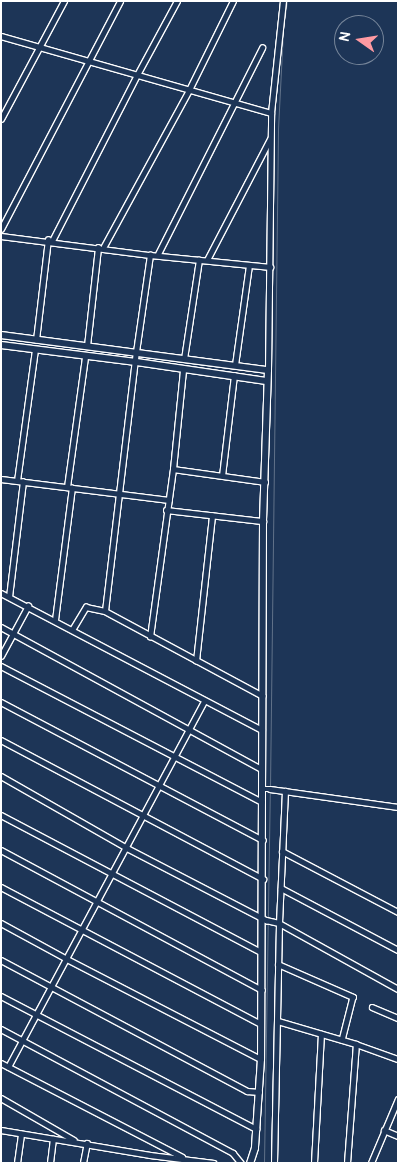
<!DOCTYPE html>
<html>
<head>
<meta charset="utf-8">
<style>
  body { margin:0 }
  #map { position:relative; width:399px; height:1164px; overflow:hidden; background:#1d3557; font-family:Pangolin,sans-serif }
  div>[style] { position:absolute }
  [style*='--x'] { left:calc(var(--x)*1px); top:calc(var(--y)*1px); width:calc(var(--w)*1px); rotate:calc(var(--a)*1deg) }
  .stream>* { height:1px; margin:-0.5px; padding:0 0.5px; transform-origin:0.5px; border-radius:0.5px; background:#617289 }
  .roads { filter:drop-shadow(1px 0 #fff) drop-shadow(-1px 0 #fff) drop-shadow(0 1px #fff) drop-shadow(0 -1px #fff) }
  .street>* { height:4.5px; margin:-2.25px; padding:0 2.25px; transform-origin:2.25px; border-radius:2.25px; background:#1d3557 }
  .secondary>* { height:6px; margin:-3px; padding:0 3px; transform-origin:3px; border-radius:3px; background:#1d3557 }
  span { translate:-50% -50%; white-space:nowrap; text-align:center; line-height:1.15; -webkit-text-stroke:4.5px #1d3557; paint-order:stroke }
  .frame { position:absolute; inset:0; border:2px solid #fff; pointer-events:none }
  .north { position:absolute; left:334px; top:15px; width:50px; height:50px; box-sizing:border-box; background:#1d3557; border:1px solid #77869a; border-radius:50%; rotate:283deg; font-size:14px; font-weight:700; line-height:20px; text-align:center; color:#fff }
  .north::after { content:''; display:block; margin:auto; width:18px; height:22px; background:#ff9aa2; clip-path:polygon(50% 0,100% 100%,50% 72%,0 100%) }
</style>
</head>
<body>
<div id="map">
  <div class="stream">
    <div style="--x:270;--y:787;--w:658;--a:-89.3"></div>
    <div style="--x:278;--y:129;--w:100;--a:-87.1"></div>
    <div style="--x:283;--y:29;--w:28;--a:-82"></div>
    <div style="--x:264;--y:1163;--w:372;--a:-89.1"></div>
  </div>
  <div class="roads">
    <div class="street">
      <div style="--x:1;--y:36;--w:281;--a:15.9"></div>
      <div style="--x:1;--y:119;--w:134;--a:-61.9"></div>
      <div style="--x:1;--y:229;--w:257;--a:-62.4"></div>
      <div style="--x:1;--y:236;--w:150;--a:7.3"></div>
      <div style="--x:150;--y:255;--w:121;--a:5.7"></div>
      <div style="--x:52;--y:241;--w:186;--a:-62.9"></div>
      <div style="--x:137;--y:75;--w:84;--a:-61.6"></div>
      <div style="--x:103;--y:248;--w:180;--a:-61.4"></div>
      <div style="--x:189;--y:90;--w:99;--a:-63.7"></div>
      <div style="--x:158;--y:254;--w:231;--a:-63.2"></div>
      <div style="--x:207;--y:260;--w:136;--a:-62.5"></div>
      <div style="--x:36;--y:340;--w:101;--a:-83.2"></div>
      <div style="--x:87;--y:346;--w:99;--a:-83.6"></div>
      <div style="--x:184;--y:359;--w:100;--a:-81.4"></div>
      <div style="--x:235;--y:365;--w:100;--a:-82"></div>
      <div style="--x:268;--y:370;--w:257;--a:-89.3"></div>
      <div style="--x:271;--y:113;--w:113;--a:-83.9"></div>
      <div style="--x:173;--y:469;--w:93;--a:8"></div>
      <div style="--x:222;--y:476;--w:101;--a:-83.2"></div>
      <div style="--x:1;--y:479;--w:169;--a:7.1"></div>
      <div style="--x:17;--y:481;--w:132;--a:-82.2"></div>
      <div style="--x:67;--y:487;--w:131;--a:-82.1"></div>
      <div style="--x:166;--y:510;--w:98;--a:6.5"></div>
      <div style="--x:1;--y:593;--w:295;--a:27.7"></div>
      <div style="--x:9;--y:597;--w:116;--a:-83.1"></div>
      <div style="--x:105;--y:611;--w:261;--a:-83.2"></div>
      <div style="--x:136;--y:352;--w:98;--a:-81.8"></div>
      <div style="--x:55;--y:620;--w:133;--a:-82.7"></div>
      <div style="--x:1;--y:627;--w:296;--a:28.6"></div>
      <div style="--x:72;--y:630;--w:27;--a:-59"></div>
      <div style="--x:86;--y:607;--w:19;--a:12"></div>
      <div style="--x:105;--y:611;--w:179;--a:28.3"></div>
      <div style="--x:150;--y:637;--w:170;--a:-82.2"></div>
      <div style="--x:173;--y:469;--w:100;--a:-84.2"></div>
      <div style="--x:1;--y:656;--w:57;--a:-61.6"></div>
      <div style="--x:196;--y:661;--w:146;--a:-83.7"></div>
      <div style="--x:1;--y:666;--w:294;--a:27.5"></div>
      <div style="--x:1;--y:702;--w:296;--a:27.8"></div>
      <div style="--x:1;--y:740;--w:297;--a:27.9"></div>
      <div style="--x:1;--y:776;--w:145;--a:29.7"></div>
      <div style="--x:127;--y:848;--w:157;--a:27.4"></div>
      <div style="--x:266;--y:920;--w:13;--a:13"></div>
      <div style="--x:279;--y:923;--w:136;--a:29"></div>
      <div style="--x:262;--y:789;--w:8;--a:0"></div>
      <div style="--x:270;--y:789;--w:129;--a:8"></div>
      <div style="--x:1;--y:815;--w:294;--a:27.8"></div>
      <div style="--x:1;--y:850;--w:296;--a:28.2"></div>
      <div style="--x:282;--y:851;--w:131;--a:27.7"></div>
      <div style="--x:1;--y:887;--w:294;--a:27.8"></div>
      <div style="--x:281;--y:888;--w:132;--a:27.9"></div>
      <div style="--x:1;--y:923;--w:75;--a:28.6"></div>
      <div style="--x:67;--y:959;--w:218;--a:27.3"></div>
      <div style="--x:1;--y:960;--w:279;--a:28"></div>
      <div style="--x:247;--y:1091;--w:12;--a:5"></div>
      <div style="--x:278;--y:964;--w:82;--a:23.7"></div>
      <div style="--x:353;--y:997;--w:44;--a:104.3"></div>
      <div style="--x:1;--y:996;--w:288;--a:27.5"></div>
      <div style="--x:372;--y:1007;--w:28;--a:23"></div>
      <div style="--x:278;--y:1021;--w:81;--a:16.4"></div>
      <div style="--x:356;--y:1044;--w:45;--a:19.7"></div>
      <div style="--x:1;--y:1029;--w:263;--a:28.1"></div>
      <div style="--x:233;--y:1153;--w:13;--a:51"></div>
      <div style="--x:1;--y:1063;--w:204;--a:27.4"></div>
      <div style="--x:8;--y:1067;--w:415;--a:-61.8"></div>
      <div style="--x:1;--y:1098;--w:84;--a:29.9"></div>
      <div style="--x:1;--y:1130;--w:151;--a:9.5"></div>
      <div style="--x:150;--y:1155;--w:64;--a:7.2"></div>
      <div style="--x:384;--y:1130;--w:15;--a:23"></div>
      <div style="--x:17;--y:1163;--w:29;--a:-82"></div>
      <div style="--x:50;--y:1163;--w:24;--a:-83"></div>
      <div style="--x:83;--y:1163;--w:20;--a:-79"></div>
      <div style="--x:274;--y:1163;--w:240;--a:-88.8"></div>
      <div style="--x:279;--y:923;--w:132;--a:-87.4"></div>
      <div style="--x:314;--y:1163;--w:129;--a:-86.9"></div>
      <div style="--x:347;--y:1163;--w:119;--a:-85.7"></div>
      <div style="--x:371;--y:1163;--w:69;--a:-67.1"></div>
    </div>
    <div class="secondary">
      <div style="--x:1;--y:335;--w:269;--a:7.5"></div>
      <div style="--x:268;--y:370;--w:151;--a:91.9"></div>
      <div style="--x:263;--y:521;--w:538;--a:90.21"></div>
      <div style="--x:261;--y:1059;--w:89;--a:93.9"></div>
      <div style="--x:255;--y:1148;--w:16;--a:108"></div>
      <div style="--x:1;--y:345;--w:136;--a:7.2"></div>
      <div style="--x:136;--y:362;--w:132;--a:8.3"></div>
    </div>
  </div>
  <div class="frame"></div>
  <div class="north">N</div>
</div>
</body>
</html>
